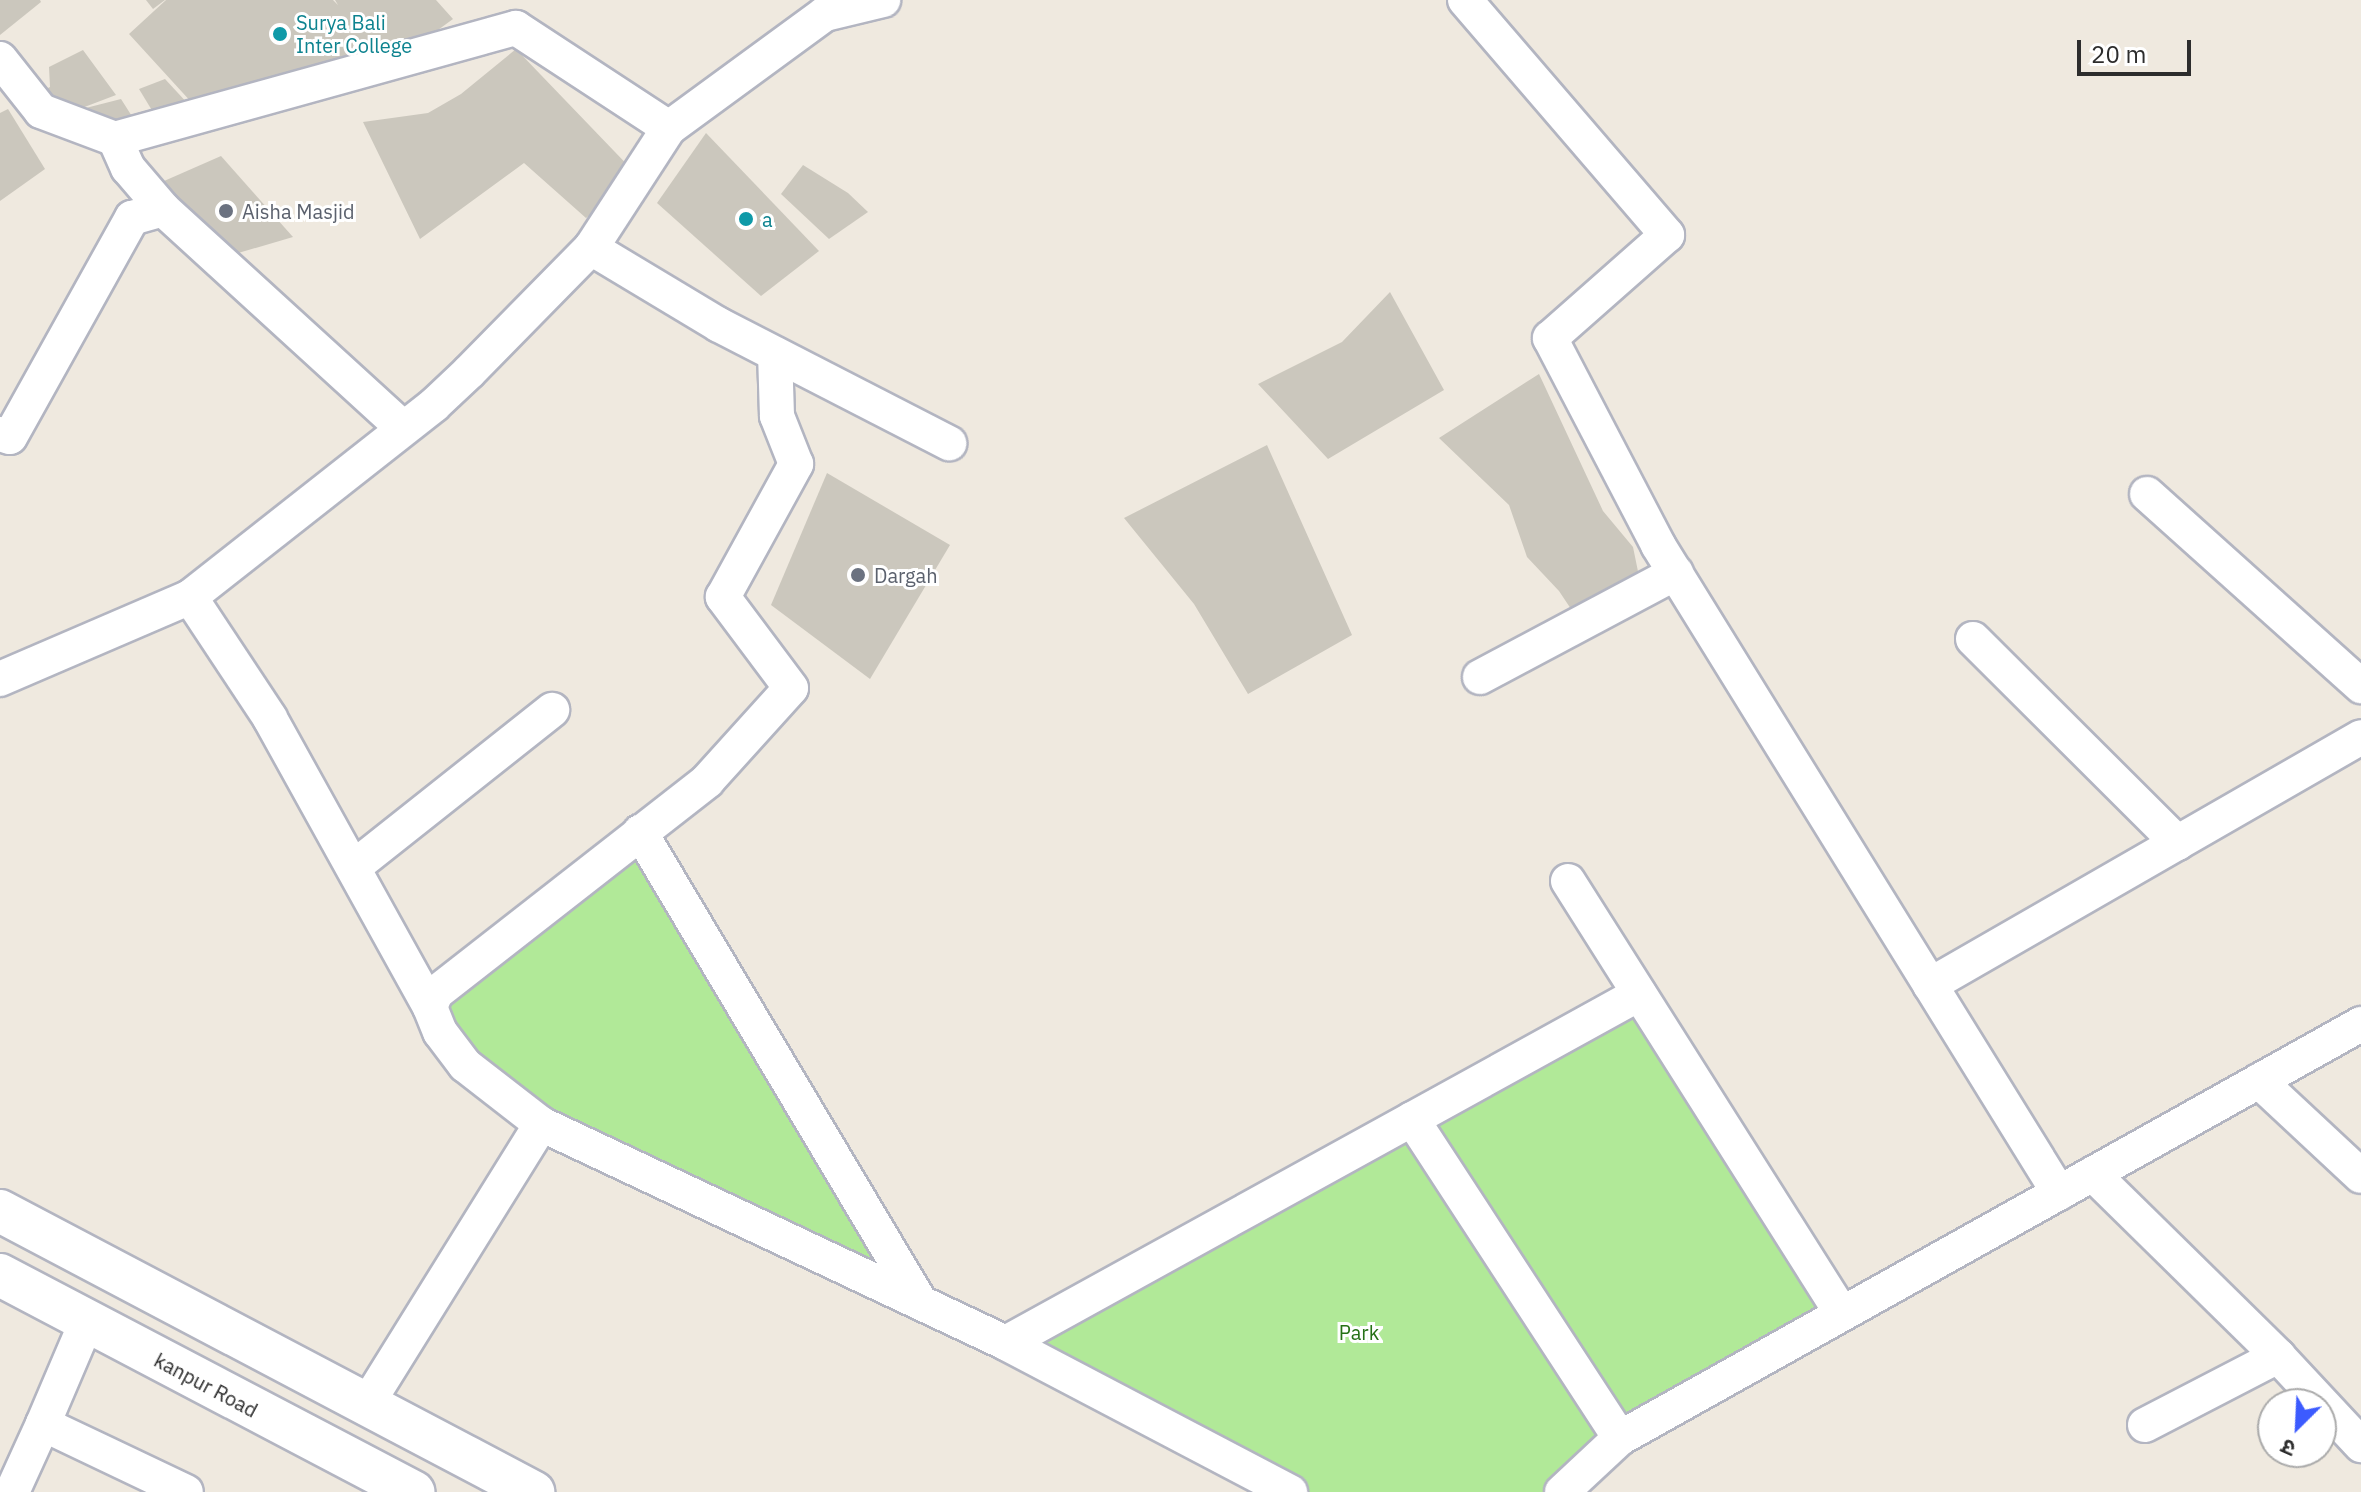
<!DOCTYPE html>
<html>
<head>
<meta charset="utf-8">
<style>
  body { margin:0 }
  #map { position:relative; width:2361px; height:1492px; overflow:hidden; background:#efe9df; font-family:"IBM Plex Sans","Noto Sans Devanagari",sans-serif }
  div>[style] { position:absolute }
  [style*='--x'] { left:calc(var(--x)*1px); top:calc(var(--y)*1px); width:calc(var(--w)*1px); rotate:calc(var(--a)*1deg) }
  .green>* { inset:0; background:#b1e998 }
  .building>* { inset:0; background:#cbc7bd }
  .roads { filter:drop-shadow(2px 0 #b3b5c1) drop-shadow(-2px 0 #b3b5c1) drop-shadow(0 2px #b3b5c1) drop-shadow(0 -2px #b3b5c1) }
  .minor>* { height:34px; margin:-17px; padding:0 17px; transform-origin:17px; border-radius:17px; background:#fff }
  .tertiary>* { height:42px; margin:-21px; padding:0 21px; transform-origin:21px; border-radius:21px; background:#fff }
  .dots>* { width:22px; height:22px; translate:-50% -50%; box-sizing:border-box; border:4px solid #fff; border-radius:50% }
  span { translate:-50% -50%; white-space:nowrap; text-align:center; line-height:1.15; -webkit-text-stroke:6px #fff; paint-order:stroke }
  .culture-label { font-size:20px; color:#0d838f }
  .left { translate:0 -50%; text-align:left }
  .worship-label { font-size:20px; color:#5b616d }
  .park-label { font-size:20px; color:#267116 }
  .street-label { font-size:20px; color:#2d2d2d }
  .north { position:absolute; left:2257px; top:1388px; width:80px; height:80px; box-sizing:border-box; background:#fff; border:2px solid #ababab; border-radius:50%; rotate:204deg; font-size:22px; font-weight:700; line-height:32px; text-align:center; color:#2d2d2d }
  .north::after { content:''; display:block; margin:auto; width:28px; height:36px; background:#3c5bff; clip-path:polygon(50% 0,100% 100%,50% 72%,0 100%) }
  .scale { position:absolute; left:2077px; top:40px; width:114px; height:36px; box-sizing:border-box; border:4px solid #2d2d2d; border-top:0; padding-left:10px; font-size:24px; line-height:28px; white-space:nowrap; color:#2d2d2d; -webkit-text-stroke:6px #fff; paint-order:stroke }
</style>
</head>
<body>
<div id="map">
  <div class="green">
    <div style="clip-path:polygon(640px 832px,892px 1289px,541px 1124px,430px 1007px)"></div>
    <div style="clip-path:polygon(1639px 994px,1842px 1314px,1566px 1492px,1290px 1492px,1007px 1343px)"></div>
  </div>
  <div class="building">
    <div style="clip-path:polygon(0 0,40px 0,41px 2px,0 35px)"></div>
    <div style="clip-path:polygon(146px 0,165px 0,153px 9px)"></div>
    <div style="clip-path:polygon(166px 0,333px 0,338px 5px,335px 0,436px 0,453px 19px,394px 62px,193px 104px,129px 34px)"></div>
    <div style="clip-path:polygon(516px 49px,639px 177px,586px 218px,524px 163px,420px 239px,363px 122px,428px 113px,461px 94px)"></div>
    <div style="clip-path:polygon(83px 50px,116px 95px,74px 111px,121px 99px,142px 132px,115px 139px,41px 111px,34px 95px,50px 87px,49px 67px)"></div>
    <div style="clip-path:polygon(165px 79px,190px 106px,156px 117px,139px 89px)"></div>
    <div style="clip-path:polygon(8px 109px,45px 169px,0 201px,0 113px)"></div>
    <div style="clip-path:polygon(706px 133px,819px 251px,761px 296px,657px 203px)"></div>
    <div style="clip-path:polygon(221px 156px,293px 237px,228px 256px,155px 185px)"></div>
    <div style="clip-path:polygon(803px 165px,848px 193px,868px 212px,829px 239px,781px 194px)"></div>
    <div style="clip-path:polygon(1390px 292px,1444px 390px,1328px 459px,1258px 384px,1342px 342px)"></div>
    <div style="clip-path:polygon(1539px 374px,1603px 511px,1633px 547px,1642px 591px,1581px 624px,1559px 591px,1527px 557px,1509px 505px,1439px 438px)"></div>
    <div style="clip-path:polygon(1267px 445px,1352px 635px,1248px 694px,1194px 604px,1124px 518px)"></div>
    <div style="clip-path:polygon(827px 473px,950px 545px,870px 679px,771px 605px)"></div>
  </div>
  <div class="roads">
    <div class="minor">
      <div style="--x:1465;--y:0;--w:310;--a:49.3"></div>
      <div style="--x:1667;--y:235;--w:156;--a:138.6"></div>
      <div style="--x:1550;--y:338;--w:233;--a:62.4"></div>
      <div style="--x:1658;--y:545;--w:762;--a:58.25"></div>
      <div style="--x:0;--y:59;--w:66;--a:51.7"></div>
      <div style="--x:41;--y:111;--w:79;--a:20.7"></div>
      <div style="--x:115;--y:139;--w:416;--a:-15.5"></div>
      <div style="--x:516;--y:28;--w:183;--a:33.2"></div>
      <div style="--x:669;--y:128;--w:193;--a:-36.2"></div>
      <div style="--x:825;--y:14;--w:60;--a:-13.6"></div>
      <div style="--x:115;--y:139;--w:32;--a:66"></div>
      <div style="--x:128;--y:168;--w:54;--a:49.5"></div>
      <div style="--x:591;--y:248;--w:149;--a:31"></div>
      <div style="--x:719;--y:325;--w:259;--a:27.2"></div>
      <div style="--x:0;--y:434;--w:10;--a:17"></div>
      <div style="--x:10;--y:437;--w:251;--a:-60.9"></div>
      <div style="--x:132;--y:218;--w:32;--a:-16"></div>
      <div style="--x:163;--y:209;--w:325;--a:42.4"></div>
      <div style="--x:2147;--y:494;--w:288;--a:41.9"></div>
      <div style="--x:1973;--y:639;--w:289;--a:44.9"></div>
      <div style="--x:1480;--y:677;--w:222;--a:-28"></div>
      <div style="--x:0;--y:679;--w:207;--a:-23.3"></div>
      <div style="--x:640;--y:832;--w:547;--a:59.22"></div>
      <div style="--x:354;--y:867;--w:253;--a:-38.4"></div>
      <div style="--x:1568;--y:881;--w:512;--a:57.67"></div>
      <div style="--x:1930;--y:985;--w:497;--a:-29.9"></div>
      <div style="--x:430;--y:1007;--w:330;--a:-119"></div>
      <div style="--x:270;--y:718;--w:145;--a:-123.5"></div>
      <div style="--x:190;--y:597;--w:310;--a:-38.2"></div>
      <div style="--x:434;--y:405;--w:48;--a:-43.3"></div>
      <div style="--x:469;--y:372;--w:174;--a:-45.5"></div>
      <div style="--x:591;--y:248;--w:143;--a:-57"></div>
      <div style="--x:2259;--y:1081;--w:139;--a:43"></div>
      <div style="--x:1412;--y:1119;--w:381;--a:56.9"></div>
      <div style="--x:541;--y:1124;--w:96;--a:-142.2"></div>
      <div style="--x:465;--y:1065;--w:41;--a:-127.1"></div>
      <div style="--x:440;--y:1032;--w:27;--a:-112"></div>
      <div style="--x:430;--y:1007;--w:15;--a:-67"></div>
      <div style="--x:436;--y:993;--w:344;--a:-38"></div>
      <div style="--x:707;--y:781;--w:125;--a:-47.9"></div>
      <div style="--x:791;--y:688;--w:114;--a:-126.8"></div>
      <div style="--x:723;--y:597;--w:152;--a:-61.2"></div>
      <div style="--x:796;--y:464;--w:52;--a:-111.6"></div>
      <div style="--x:777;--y:416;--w:62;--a:-91.8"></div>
      <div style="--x:2093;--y:1174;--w:260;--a:44.5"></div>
      <div style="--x:2278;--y:1356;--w:122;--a:47"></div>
      <div style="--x:1006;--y:1343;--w:723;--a:-28.87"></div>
      <div style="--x:367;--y:1404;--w:330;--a:-58.1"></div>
      <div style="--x:541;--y:1124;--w:514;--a:25.22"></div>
      <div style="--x:1006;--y:1343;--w:321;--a:27.7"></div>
      <div style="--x:43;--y:1424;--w:112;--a:-66.9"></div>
      <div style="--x:2145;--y:1425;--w:150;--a:-27.4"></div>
      <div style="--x:12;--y:1492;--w:75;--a:-65.5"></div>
      <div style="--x:43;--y:1424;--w:158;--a:25.4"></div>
      <div style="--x:1562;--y:1492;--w:79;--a:-43"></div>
      <div style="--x:1620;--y:1438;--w:849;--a:-29.19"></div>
    </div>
    <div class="tertiary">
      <div style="--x:0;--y:1211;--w:603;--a:27.8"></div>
      <div style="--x:0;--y:1275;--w:467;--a:27.7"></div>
    </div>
  </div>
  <div class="dots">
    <div style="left:280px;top:34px;background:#0f9aa8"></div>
    <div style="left:226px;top:211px;background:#6b7280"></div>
    <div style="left:746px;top:219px;background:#0f9aa8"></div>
    <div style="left:858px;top:575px;background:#6b7280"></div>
  </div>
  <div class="culture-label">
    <span class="left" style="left:296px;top:34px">Surya Bali<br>Inter College</span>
    <span class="left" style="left:762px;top:219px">a</span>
  </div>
  <div class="worship-label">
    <span class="left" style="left:242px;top:211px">Aisha Masjid</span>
    <span class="left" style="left:874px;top:575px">Dargah</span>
  </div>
  <div class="park-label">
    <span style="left:1359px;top:1332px">Park</span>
  </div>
  <div class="street-label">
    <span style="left:206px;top:1385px;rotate:28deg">kanpur Road</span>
  </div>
  <div class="north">उ</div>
  <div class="scale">20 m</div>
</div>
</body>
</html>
